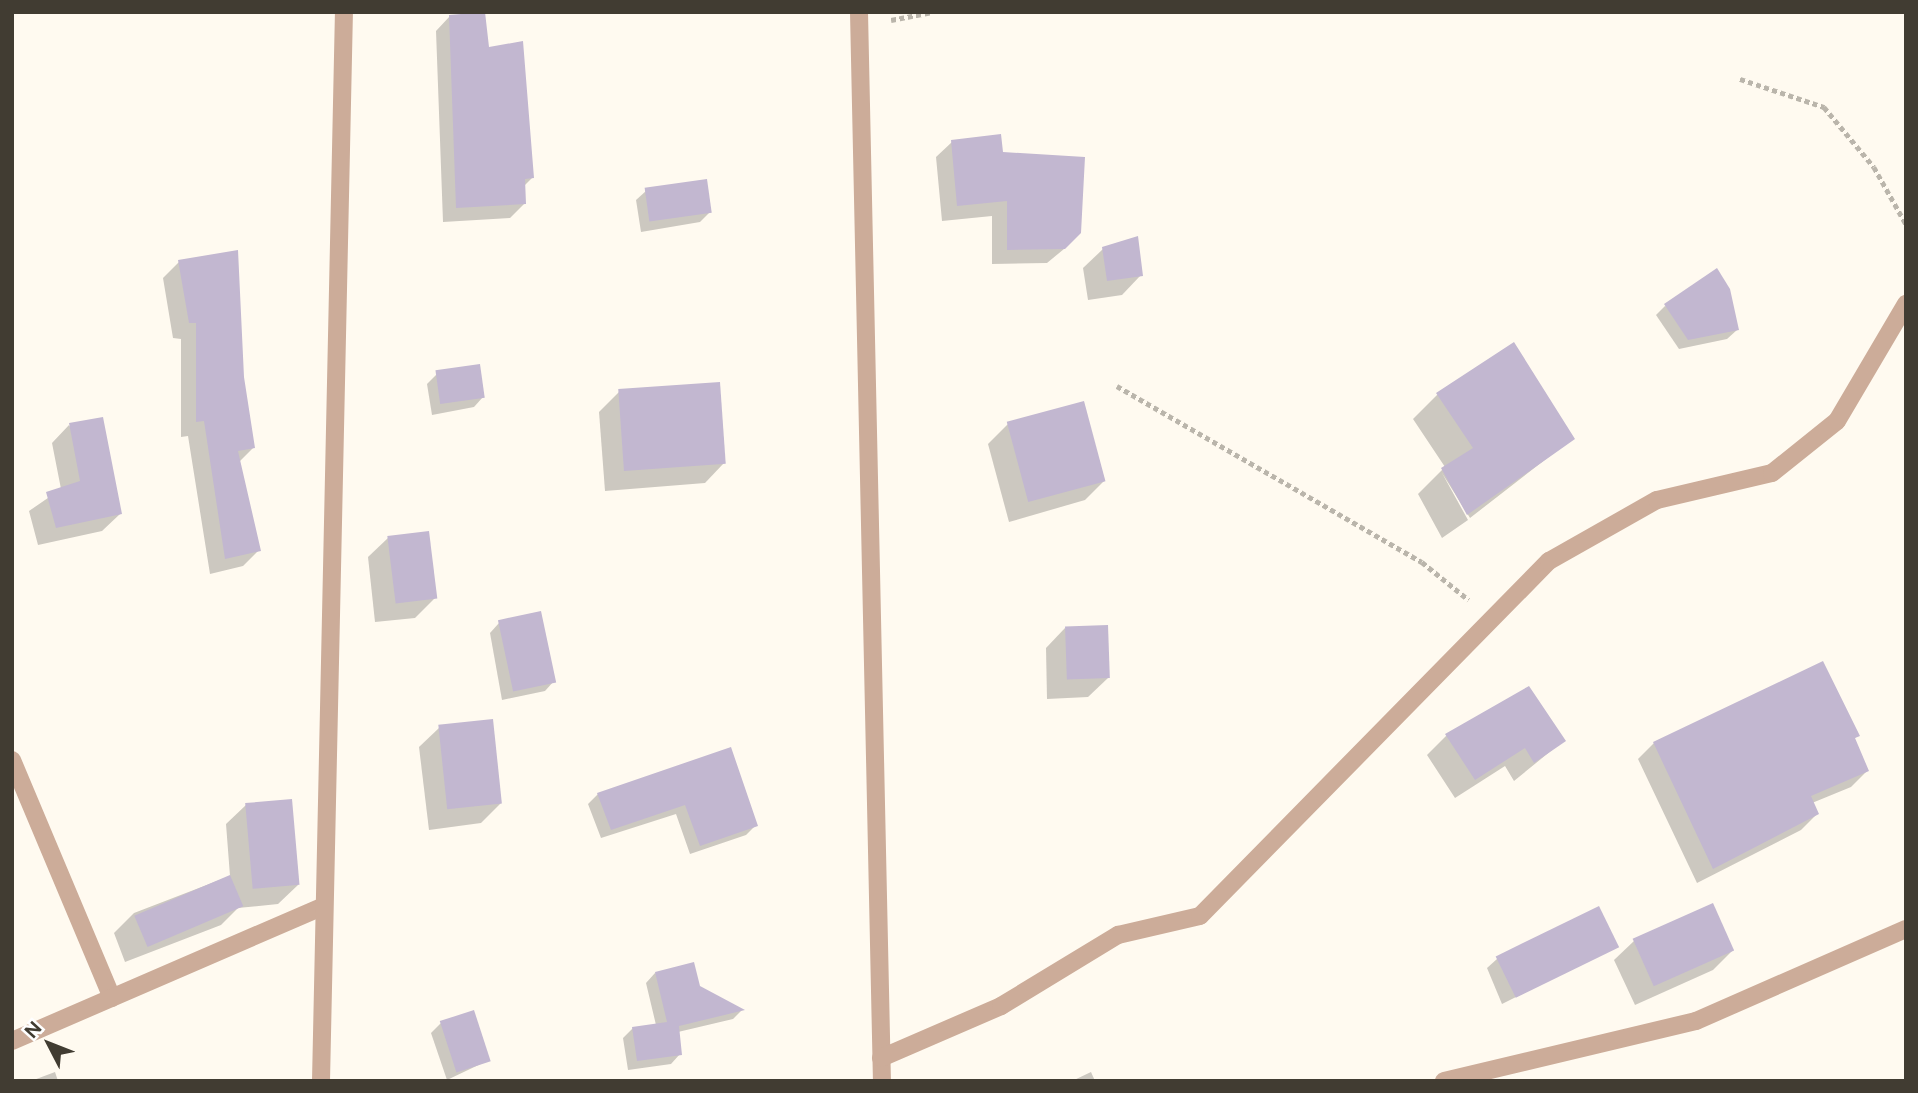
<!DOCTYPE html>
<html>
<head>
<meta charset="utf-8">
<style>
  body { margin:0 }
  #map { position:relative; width:1918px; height:1093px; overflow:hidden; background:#fffaf0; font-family:Figtree,sans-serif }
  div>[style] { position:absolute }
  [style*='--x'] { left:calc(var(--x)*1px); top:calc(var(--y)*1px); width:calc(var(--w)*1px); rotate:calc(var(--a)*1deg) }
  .shadow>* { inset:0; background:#0003 }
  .building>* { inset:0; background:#c2b7d0; transform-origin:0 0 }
  .path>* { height:4.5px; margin-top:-2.25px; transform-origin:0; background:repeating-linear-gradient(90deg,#bab5ab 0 5px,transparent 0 8.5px) }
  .minor>* { height:18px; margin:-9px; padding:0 9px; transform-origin:9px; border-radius:9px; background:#ccac99 }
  span { translate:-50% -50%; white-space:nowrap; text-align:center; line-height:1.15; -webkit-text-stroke:6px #fff; paint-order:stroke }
  .frame { position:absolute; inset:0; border:14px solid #413c32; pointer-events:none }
  .north { position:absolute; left:14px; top:1009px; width:70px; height:70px; -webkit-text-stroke:5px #fff; paint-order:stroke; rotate:312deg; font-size:19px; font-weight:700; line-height:28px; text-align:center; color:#413c32 }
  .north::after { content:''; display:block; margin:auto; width:24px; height:32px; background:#413c32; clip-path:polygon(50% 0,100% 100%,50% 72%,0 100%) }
</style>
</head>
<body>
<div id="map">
  <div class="shadow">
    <div style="clip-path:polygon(450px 16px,488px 49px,532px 178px,524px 186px,525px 203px,510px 218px,443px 222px,436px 31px)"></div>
    <div style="clip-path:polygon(952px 142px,1001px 154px,1064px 249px,1047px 263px,992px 264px,992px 216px,942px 221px,936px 157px)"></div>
    <div style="clip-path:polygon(646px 191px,710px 212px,700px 222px,641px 232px,636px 200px)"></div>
    <div style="clip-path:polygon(1103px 249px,1141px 275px,1122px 295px,1088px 300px,1083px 268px)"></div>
    <div style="clip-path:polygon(179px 262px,242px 378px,253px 448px,239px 462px,259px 550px,243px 566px,210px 574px,188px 436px,181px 437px,181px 339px,173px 338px,163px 278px)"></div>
    <div style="clip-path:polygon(1665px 306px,1737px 330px,1727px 339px,1679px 349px,1656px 315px)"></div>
    <div style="clip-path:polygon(1513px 345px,1573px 438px,1470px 518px,1442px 473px,1468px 520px,1442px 538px,1418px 494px,1445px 467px,1413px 419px,1437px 395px)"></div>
    <div style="clip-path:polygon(437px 374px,483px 397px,474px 407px,432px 415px,427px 384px)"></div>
    <div style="clip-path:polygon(619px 392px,724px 463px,705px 483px,605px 491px,599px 412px)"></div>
    <div style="clip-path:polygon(1008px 424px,1104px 481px,1085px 500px,1009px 522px,988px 444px)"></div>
    <div style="clip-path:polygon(69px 425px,120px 514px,102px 531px,38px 545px,29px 511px,61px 489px,52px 443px)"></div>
    <div style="clip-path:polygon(388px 538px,435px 598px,415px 618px,375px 622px,368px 557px)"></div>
    <div style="clip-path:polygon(499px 623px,554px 681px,545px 691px,502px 700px,490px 633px)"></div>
    <div style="clip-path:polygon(1065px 628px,1108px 678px,1088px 697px,1047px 699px,1046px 648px)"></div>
    <div style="clip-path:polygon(439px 728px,501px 803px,481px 823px,429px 830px,419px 747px)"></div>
    <div style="clip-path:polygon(1858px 735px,1853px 740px,1867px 771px,1851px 787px,1812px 803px,1817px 814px,1801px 830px,1697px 883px,1638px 759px,1654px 743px)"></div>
    <div style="clip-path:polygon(1446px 736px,1563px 741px,1514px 781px,1505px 766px,1455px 798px,1427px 755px)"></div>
    <div style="clip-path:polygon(730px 749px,756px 825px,746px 835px,690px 854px,676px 814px,601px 838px,588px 804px,598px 794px)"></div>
    <div style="clip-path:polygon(246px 805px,298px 885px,278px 904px,238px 908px,221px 925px,125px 962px,114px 933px,134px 913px,230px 876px,226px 824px)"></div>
    <div style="clip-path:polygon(1712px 906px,1732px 951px,1713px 970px,1635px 1005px,1614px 960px,1634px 941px)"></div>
    <div style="clip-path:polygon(1617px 947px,1502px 1004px,1487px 968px,1497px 959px)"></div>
    <div style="clip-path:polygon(655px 973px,742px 1010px,733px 1019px,678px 1032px,680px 1054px,671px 1064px,628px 1070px,623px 1038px,633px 1028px,656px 1025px,646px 983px)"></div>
    <div style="clip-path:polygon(441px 1023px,489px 1060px,447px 1080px,431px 1033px)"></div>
    <div style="clip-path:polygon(55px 1072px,58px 1081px,31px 1081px)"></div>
    <div style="clip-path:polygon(1091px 1072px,1095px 1081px,1072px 1081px)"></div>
  </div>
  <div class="building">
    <div style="clip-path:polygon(485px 12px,489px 47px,523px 41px,534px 178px,525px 179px,526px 204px,456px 208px,449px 15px)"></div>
    <div style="clip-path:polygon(1001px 134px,1003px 152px,1085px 157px,1081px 233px,1065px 249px,1007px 250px,1007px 201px,957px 206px,951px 140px)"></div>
    <div style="left:707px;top:179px;width:34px;height:63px;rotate:82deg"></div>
    <div style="clip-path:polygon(1138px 236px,1143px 276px,1107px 281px,1102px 247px)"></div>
    <div style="clip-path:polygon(238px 250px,244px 377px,255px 448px,238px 451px,261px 551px,225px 559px,204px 421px,196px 422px,196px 323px,189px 323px,178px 260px)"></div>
    <div style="clip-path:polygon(1717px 268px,1730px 289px,1739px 330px,1688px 340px,1664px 304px)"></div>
    <div style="clip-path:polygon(1514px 342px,1575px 439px,1467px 515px,1441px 468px,1473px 448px,1436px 393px)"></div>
    <div style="left:480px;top:364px;width:34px;height:45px;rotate:82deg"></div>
    <div style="left:720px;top:382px;width:82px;height:102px;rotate:86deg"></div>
    <div style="left:1084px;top:401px;width:83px;height:80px;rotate:75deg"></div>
    <div style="clip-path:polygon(103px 417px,122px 514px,56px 528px,46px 492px,80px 481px,69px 423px)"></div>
    <div style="left:429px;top:531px;width:68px;height:42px;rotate:83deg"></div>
    <div style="left:541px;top:611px;width:73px;height:44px;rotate:78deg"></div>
    <div style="left:1108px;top:625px;width:53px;height:43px;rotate:88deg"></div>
    <div style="clip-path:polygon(1823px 661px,1860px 736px,1855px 738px,1869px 771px,1811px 796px,1819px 814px,1713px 869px,1653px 742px)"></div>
    <div style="clip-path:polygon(1529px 686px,1566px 741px,1534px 763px,1525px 748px,1475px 780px,1445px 734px)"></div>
    <div style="left:493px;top:719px;width:85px;height:55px;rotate:84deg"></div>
    <div style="clip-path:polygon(731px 747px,758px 826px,700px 846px,685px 805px,611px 830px,597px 793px)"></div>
    <div style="left:292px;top:799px;width:86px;height:47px;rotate:85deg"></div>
    <div style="left:230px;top:875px;width:34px;height:104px;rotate:67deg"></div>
    <div style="left:1713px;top:903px;width:52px;height:88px;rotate:66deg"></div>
    <div style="left:1599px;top:906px;width:46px;height:115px;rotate:64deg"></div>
    <div style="clip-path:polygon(694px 962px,700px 986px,745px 1010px,679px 1026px,682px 1055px,637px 1061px,632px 1027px,667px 1022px,655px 972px)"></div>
    <div style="left:474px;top:1010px;width:54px;height:36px;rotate:72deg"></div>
  </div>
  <div class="path">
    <div style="--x:891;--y:20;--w:42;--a:-11"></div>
    <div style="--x:1740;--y:79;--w:89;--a:18.4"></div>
    <div style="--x:1824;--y:107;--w:78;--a:50.2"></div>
    <div style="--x:1874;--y:167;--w:65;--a:60.7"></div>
    <div style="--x:1117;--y:386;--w:352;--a:30"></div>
    <div style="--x:1422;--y:562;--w:60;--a:39"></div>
  </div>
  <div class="minor">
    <div style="--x:859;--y:12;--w:1069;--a:88.77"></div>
    <div style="--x:12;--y:760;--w:258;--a:67.2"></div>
    <div style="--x:12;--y:1041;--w:340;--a:-23.4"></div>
    <div style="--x:881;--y:1058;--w:131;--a:-23.4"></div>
    <div style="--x:1001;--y:1006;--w:137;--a:-31.3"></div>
    <div style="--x:1118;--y:935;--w:84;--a:-13"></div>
    <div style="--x:1200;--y:916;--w:498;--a:-45.5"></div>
    <div style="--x:1549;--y:561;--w:124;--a:-29.5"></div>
    <div style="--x:1657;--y:500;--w:118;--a:-13.2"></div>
    <div style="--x:1772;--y:473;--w:83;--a:-38.7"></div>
    <div style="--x:1837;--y:421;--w:136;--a:-59.5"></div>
    <div style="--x:321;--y:1081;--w:1069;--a:-88.77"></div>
    <div style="--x:1444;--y:1081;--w:259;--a:-13.4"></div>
    <div style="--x:1696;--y:1021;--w:229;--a:-23.7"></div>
  </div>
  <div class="frame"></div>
  <div class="north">N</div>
</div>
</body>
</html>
